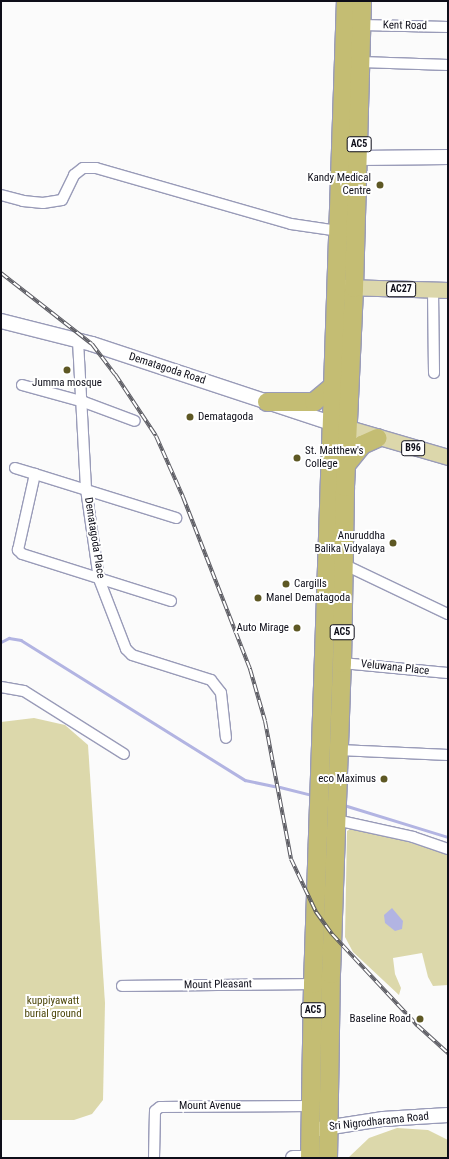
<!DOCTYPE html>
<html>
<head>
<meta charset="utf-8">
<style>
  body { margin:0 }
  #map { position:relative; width:449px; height:1159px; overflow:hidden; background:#fbfbfb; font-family:"Roboto Condensed",sans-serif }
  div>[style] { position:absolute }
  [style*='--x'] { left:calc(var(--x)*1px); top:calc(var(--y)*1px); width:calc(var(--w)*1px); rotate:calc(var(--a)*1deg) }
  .green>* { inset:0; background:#dcd8ab }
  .water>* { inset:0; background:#b2b4e2 }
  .stream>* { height:2.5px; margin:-1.25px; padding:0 1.25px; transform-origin:1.25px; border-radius:1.25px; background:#b2b4e2 }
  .roads { filter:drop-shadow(1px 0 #999bb8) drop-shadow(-1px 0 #999bb8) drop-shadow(0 1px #999bb8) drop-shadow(0 -1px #999bb8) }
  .street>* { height:10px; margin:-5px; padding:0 5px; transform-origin:5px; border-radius:5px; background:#fff }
  .secondary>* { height:14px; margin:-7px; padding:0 7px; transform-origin:7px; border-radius:7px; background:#fff }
  .primary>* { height:15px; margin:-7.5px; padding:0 7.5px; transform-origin:7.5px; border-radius:7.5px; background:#dcd7ab }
  .highway>* { height:18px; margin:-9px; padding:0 9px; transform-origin:9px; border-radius:9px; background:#c4bd73 }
  .rail>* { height:4px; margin-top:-2px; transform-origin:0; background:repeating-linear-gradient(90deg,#fff 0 8px,#5c5c63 0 16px); box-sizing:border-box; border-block:1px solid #5c5c63 }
  .dots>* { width:11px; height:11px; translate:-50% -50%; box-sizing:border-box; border:2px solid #fff; border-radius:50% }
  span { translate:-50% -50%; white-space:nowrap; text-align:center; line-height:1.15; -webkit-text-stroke:4px #fff; paint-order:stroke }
  .shield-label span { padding:1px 3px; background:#fff; border:1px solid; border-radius:3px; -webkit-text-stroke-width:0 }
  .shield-label { font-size:10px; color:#0e0e19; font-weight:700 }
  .street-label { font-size:11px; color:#0e0e19 }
  .poi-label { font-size:11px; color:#0e0e19 }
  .right { translate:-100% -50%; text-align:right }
  .left { translate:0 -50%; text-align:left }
  .park-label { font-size:11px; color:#4e480b }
  .frame { position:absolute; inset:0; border:2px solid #0e0e19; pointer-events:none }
</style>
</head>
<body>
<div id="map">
  <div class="green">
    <div style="clip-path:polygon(34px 718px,65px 725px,88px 745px,105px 1003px,103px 1100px,92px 1114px,74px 1120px,1px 1120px,1px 722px)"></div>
    <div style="clip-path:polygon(352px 828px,365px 829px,448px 854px,448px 985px,433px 986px,428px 977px,422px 953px,393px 958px,395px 974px,401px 988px,399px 995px,353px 952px,345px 937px,347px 831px)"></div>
    <div style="clip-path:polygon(397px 1128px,428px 1130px,448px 1140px,448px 1158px,348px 1158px,369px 1138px)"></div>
  </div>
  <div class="water">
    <div style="clip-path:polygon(392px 908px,403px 921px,402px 929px,395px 931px,385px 923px,384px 915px)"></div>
  </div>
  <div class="stream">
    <div style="--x:1;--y:642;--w:9;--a:-27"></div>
    <div style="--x:9;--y:638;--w:12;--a:9"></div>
    <div style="--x:21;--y:640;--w:264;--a:32"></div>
    <div style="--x:245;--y:780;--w:30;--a:12"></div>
    <div style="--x:280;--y:787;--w:34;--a:14"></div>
    <div style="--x:344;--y:805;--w:109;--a:17.1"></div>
  </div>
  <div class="roads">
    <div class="street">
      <div style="--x:362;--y:25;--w:86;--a:1.3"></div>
      <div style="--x:361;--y:62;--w:87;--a:2"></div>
      <div style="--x:1;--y:195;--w:23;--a:15"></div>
      <div style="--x:23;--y:201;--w:20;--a:6"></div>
      <div style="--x:43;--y:203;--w:19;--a:-9"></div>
      <div style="--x:62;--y:200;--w:28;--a:-64"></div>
      <div style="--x:74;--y:175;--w:11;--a:-38"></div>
      <div style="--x:83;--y:168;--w:13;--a:0"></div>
      <div style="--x:96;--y:168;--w:203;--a:16"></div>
      <div style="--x:291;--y:224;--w:49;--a:8.3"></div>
      <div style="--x:433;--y:290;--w:83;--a:89.3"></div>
      <div style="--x:78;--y:341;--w:148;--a:86.9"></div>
      <div style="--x:86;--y:489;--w:91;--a:81.8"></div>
      <div style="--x:99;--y:579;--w:75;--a:68.9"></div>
      <div style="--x:126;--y:649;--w:8;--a:45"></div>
      <div style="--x:132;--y:655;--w:83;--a:17.6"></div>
      <div style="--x:211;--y:680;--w:16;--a:52"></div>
      <div style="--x:221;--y:693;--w:45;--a:83.7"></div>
      <div style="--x:22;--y:385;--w:64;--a:15.3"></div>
      <div style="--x:84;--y:402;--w:54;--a:20.4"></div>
      <div style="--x:15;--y:468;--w:21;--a:17"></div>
      <div style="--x:343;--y:564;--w:116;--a:25.5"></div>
      <div style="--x:171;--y:601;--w:156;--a:-162.5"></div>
      <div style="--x:22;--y:554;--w:6;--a:-135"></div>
      <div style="--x:18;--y:550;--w:78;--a:-77.4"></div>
      <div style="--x:35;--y:474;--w:148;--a:17.3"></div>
      <div style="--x:342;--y:663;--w:106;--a:5.4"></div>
      <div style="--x:1;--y:687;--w:23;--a:10"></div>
      <div style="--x:24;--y:691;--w:118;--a:32.2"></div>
      <div style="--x:339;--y:750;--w:109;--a:2.6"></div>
      <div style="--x:336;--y:820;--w:79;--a:12.4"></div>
      <div style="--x:413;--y:837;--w:37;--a:19"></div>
      <div style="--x:122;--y:986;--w:191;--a:-0.6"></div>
      <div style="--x:154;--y:1158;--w:47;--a:-88.8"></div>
      <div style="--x:155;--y:1111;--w:6;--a:-39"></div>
      <div style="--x:160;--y:1107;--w:152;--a:-0.4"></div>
    </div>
    <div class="secondary">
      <div style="--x:359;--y:158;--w:89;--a:-0.6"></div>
      <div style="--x:1;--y:321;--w:94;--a:14.2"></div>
      <div style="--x:92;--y:344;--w:252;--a:18.3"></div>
      <div style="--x:319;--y:1129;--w:65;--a:-8.9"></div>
      <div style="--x:383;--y:1119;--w:65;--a:-3.5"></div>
      <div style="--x:293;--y:1158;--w:17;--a:0"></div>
    </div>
    <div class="primary">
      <div style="--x:343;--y:287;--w:105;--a:1.6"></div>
      <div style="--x:338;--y:425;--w:115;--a:16.2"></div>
    </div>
    <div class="highway">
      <div style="--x:267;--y:402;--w:47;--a:0"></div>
      <div style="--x:314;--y:402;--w:25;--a:-40"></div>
      <div style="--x:346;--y:465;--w:26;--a:-51"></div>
      <div style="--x:362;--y:445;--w:17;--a:-24"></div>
      <div style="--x:310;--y:1158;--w:174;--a:-89"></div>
      <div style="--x:313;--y:984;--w:984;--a:-88.08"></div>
      <div style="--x:328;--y:1158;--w:184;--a:-89.1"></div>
      <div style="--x:331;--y:974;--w:311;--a:-88"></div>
      <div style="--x:342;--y:663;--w:176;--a:-89"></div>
      <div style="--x:345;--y:487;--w:199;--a:-87.4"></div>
      <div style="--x:354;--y:288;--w:287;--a:-88.4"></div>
    </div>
  </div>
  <div class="rail">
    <div style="--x:1;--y:273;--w:115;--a:38"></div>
    <div style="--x:92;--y:344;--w:38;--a:53"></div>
    <div style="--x:115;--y:374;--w:74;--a:56.5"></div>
    <div style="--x:156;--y:436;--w:67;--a:66.1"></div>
    <div style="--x:183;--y:497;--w:185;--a:68.7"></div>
    <div style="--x:250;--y:669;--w:54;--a:73.9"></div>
    <div style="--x:265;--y:721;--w:140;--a:79.3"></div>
    <div style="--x:291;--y:859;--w:59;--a:64.7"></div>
    <div style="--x:316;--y:912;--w:27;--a:54"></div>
    <div style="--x:332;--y:934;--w:125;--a:47"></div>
    <div style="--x:417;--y:1025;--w:42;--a:42.1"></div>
  </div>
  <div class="dots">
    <div style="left:380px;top:185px;background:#5e5824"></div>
    <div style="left:67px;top:370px;background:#5e5824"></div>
    <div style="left:190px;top:417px;background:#5e5824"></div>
    <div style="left:297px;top:458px;background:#5e5824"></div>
    <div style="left:393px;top:543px;background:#5e5824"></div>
    <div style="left:286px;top:584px;background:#5e5824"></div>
    <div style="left:258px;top:598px;background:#5e5824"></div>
    <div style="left:297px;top:628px;background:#5e5824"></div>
    <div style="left:384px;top:779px;background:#5e5824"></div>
    <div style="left:420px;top:1019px;background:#5e5824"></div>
  </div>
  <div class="shield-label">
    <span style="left:359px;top:144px">AC5</span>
    <span style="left:401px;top:289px">AC27</span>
    <span style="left:413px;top:448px">B96</span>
    <span style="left:342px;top:632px">AC5</span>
    <span style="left:313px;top:1010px">AC5</span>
  </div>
  <div class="street-label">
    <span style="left:405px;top:26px;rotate:1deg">Kent Road</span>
    <span style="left:167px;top:369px;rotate:18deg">Dematagoda Road</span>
    <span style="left:94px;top:538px;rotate:81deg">Dematagoda Place</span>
    <span style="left:395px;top:668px;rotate:6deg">Veluwana Place</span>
    <span style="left:218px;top:985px;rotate:-1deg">Mount Pleasant</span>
    <span style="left:210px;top:1106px">Mount Avenue</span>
    <span style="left:379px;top:1122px;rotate:-6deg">Sri Nigrodharama Road</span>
  </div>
  <div class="poi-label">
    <span class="right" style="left:371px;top:185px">Kandy Medical<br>Centre</span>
    <span style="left:67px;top:383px">Jumma mosque</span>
    <span class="left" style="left:198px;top:417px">Dematagoda</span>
    <span class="left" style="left:305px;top:458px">St. Matthew's<br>College</span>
    <span class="right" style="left:385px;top:543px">Anuruddha<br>Balika Vidyalaya</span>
    <span class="left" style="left:294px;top:584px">Cargills</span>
    <span class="left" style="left:266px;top:598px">Manel Dematagoda</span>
    <span class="right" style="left:289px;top:628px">Auto Mirage</span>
    <span class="right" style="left:376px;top:779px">eco Maximus</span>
    <span class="right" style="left:411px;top:1019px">Baseline Road</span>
  </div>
  <div class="park-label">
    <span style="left:53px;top:1008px">kuppiyawatt<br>burial ground</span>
  </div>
  <div class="frame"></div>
</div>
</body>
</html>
